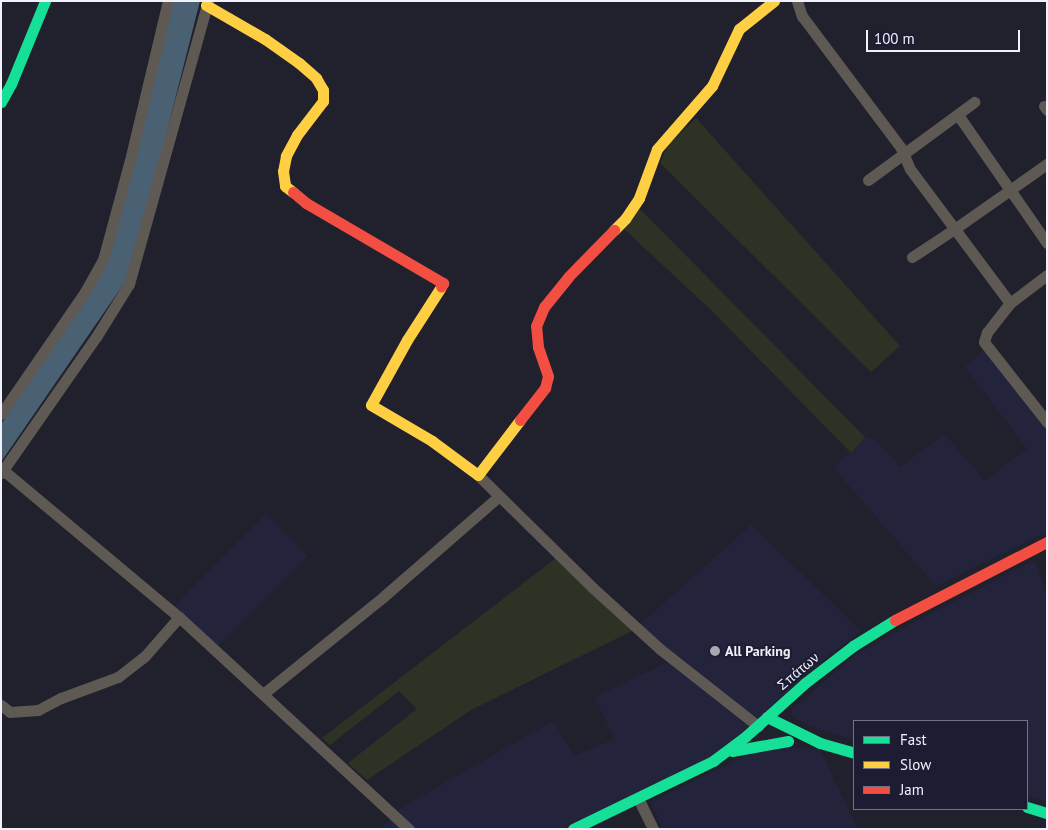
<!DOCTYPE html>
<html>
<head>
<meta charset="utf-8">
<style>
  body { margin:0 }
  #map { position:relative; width:1048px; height:830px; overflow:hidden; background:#21212d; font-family:"PT Sans",sans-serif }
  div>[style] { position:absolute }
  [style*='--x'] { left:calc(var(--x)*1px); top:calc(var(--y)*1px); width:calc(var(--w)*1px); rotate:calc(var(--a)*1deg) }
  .built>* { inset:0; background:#23233c; transform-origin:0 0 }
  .green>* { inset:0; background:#2d3225 }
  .water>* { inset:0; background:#4a6073 }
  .street>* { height:11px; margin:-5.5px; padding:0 5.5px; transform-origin:5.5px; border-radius:5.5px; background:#5e5a53 }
  .fast>* { height:11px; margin:-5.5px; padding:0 5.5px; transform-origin:5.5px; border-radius:5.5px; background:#16e098 }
  .slow>* { height:11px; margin:-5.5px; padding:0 5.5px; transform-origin:5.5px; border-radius:5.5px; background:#ffcf43 }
  .jam>* { height:11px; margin:-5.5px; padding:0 5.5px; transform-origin:5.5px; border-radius:5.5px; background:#f24e42 }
  .dots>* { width:14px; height:14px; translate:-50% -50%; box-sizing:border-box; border:2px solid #1c1d32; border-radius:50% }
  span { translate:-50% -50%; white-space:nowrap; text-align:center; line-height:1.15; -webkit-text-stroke:4px #1c1d32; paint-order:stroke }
  .poi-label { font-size:14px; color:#f0f1fd; font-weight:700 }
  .left { translate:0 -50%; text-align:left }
  .street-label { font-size:14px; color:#f0f1fd }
  .frame { position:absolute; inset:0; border:2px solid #f0f1fd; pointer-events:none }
  .legend { position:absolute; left:853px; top:720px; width:175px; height:90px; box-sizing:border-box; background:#1c1d32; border:1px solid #717283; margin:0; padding:6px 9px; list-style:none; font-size:15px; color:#f0f1fd }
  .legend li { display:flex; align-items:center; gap:10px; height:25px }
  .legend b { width:25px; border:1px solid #717283 }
  .scale { position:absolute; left:866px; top:30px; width:154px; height:22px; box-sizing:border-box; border:2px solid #f0f1fd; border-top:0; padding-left:6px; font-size:15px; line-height:18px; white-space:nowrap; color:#f0f1fd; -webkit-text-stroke:4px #1c1d32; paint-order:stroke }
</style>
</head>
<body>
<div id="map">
  <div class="built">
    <div style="clip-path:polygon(986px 348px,1047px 428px,1047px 532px,936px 586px,833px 467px,851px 453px,865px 437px,874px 439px,900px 467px,944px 434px,985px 481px,1027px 449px,965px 367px)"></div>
    <div style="left:266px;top:514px;width:59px;height:131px;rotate:45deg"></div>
    <div style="clip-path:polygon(751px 525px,861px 631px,820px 662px,709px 762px,559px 829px,381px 829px,399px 809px,553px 721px,574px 756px,614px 739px,595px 697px,668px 662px,634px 630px)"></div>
    <div style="clip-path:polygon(1034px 561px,1047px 594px,1047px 802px,1027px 796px,1027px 721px,854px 721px,854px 740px,809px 726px,792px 715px,792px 710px,796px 706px,854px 656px,923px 617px)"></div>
    <div style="clip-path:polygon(782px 746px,820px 750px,858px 829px,663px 829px,651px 802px,755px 751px)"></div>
  </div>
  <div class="green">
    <div style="clip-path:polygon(696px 118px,900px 346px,871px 372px,660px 163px,668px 145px)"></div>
    <div style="clip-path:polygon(639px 208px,865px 437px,851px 453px,711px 310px,624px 229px)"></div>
    <div style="clip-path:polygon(556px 558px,634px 630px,471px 710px,367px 780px,348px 763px,417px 709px,399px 691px,330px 745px,322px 738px)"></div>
  </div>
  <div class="water">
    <div style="clip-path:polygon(173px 1px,200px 1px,160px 159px,125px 282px,1px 462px,1px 424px,90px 293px)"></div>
  </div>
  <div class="street">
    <div style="--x:797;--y:1;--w:16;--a:72"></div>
    <div style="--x:802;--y:16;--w:165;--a:53.1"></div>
    <div style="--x:901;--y:148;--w:23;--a:67"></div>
    <div style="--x:910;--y:169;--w:167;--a:53.3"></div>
    <div style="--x:1010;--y:303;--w:37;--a:128"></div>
    <div style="--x:987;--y:332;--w:10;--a:107"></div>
    <div style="--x:984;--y:342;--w:102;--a:51.8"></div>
    <div style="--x:1044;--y:106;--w:5;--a:53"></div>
    <div style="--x:958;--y:115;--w:156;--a:55.2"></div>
    <div style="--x:868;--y:180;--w:132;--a:-36.3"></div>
    <div style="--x:912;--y:257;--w:49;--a:-33.4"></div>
    <div style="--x:953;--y:230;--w:115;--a:-35.1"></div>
    <div style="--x:1010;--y:303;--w:46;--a:-37.1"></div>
    <div style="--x:1;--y:414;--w:148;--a:-55.5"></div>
    <div style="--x:85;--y:292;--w:37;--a:-61"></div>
    <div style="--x:103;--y:260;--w:108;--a:-74.9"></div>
    <div style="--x:131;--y:156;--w:159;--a:-76.6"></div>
    <div style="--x:3;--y:470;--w:229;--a:39.9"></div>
    <div style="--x:179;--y:617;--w:313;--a:42.7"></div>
    <div style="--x:1;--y:473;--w:166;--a:-55.1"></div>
    <div style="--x:96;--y:337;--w:62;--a:-58.1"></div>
    <div style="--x:129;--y:284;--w:294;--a:-74.4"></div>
    <div style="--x:478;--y:475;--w:161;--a:44.5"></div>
    <div style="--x:593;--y:588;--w:91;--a:42.3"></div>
    <div style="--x:660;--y:649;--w:125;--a:38.2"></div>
    <div style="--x:263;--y:694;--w:154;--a:-38.9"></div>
    <div style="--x:383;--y:597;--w:152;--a:-41"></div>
    <div style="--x:1;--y:705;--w:11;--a:38"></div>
    <div style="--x:10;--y:712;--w:28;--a:-4"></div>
    <div style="--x:38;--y:710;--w:26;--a:-28"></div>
    <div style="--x:61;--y:698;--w:61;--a:-20.2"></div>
    <div style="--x:118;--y:677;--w:34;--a:-38"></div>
    <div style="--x:145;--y:656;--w:52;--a:-48.9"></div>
    <div style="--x:638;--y:798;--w:34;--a:64"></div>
  </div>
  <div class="fast">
    <div style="--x:1;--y:102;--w:21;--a:-61"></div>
    <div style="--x:11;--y:84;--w:90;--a:-67.7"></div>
    <div style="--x:767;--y:717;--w:59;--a:26.1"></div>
    <div style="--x:820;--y:743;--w:35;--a:16"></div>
    <div style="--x:732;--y:751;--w:57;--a:-10.1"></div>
    <div style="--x:1027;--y:807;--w:21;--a:17"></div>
    <div style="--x:573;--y:829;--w:156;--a:-25.9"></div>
    <div style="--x:713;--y:761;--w:41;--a:-37.1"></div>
    <div style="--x:746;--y:736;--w:79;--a:-41.9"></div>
    <div style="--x:805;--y:683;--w:61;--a:-37.6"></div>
    <div style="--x:853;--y:646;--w:49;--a:-31.8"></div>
  </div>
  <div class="slow">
    <div style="--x:206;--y:5;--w:68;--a:30"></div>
    <div style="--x:265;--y:39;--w:42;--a:35.2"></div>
    <div style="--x:299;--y:63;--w:23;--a:41"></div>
    <div style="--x:316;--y:78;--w:14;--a:60"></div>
    <div style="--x:323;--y:90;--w:11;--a:90"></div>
    <div style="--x:323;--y:101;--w:43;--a:127.4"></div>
    <div style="--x:297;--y:135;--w:24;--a:118"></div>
    <div style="--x:286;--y:156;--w:15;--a:101"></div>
    <div style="--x:283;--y:171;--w:15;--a:82"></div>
    <div style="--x:285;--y:186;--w:10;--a:37"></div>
    <div style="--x:614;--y:230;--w:16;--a:-45"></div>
    <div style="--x:625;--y:219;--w:25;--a:-56"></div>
    <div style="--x:639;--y:198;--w:52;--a:-69.8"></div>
    <div style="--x:657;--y:149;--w:84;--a:-48.9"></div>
    <div style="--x:712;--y:86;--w:63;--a:-64.7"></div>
    <div style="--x:739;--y:29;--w:45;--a:-38.7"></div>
    <div style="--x:441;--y:287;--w:63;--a:122.7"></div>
    <div style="--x:407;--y:340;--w:74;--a:119"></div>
    <div style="--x:371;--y:405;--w:71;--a:30.5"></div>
    <div style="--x:432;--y:441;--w:57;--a:36.5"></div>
    <div style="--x:478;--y:475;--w:69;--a:-52.6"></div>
  </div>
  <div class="jam">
    <div style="--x:293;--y:192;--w:17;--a:40"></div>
    <div style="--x:306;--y:203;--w:159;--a:30.3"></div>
    <div style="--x:443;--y:283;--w:4;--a:117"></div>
    <div style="--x:520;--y:420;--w:41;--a:-52"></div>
    <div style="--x:545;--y:388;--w:12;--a:-76"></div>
    <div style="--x:548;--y:376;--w:31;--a:-109"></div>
    <div style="--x:538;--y:347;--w:21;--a:-95"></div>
    <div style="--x:536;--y:326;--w:21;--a:-67"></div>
    <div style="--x:544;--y:307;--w:38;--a:-51"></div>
    <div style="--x:568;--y:277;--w:66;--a:-45.6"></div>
    <div style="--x:895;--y:620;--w:171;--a:-27.2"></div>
  </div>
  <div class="dots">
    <div style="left:715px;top:651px;background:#a8a8b4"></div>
  </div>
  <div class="poi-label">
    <span class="left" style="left:725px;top:651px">All Parking</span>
  </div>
  <div class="street-label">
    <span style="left:798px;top:671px;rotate:-40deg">Σπάτων</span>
  </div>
  <div class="frame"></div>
  <ul class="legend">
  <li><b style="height:6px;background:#16e098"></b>Fast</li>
  <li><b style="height:6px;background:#ffcf43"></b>Slow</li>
  <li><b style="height:6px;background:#f24e42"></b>Jam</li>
  </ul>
  <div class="scale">100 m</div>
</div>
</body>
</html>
